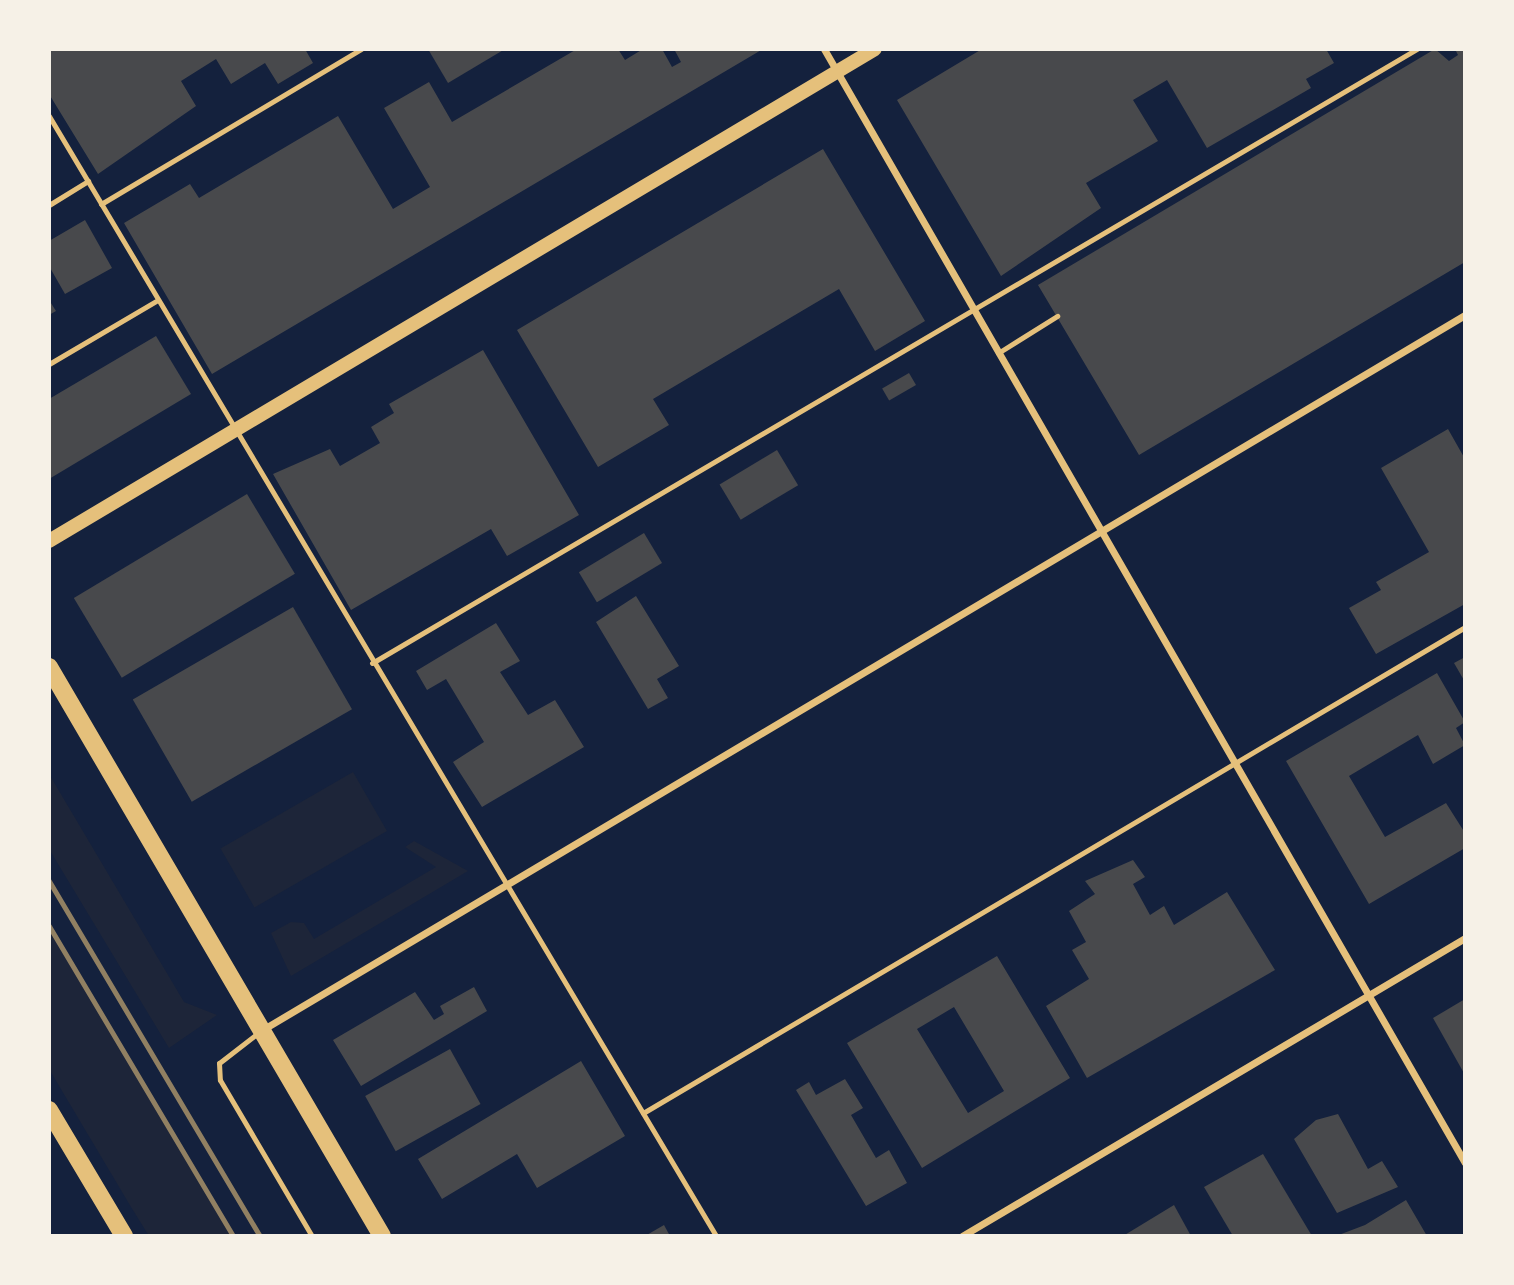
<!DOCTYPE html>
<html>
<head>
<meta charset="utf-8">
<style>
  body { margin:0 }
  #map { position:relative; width:1514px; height:1285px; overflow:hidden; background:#14213d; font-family:"Noto Serif",serif }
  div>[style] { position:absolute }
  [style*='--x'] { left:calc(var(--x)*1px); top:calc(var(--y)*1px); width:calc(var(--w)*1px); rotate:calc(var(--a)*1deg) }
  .green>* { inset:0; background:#1d2539; transform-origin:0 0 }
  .building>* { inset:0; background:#48494c; transform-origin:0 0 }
  .service>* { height:5px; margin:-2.5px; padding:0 2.5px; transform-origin:2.5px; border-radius:2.5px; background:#e5c07b }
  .minor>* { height:7px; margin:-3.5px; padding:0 3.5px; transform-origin:3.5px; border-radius:3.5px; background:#e5c07b }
  .secondary>* { height:14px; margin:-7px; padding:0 7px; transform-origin:7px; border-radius:7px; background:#e5c07b }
  .primary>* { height:18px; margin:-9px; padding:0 9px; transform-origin:9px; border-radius:9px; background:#e5c07b }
  .rail>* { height:5px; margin:-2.5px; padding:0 2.5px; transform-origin:2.5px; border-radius:2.5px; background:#918062 }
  span { translate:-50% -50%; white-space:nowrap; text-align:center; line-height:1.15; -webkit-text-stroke:7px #f6f1e7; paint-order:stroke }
  .frame { position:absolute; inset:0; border:51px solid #f6f1e7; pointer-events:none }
</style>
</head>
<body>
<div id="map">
  <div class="green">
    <div style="left:353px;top:772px;width:68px;height:153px;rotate:60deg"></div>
    <div style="clip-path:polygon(49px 774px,184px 1002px,217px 1015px,169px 1048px,49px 849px)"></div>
    <div style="clip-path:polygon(414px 841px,468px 871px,291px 976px,271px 933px,291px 922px,304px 923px,314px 939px,436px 867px,405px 847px)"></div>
    <div style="clip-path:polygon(49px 926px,233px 1236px,149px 1236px,131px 1207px,49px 1069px)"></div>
  </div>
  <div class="building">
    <div style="clip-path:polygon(49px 49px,305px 49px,313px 63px,278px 84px,265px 63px,231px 84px,216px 59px,181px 81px,196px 106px,98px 174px,49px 94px)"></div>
    <div style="clip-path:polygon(428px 49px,505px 49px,448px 83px)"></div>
    <div style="clip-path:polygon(577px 49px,618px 49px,625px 60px,643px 49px,662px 49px,672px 67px,681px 62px,674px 49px,763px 49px,212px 374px,124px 223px,190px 184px,199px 198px,338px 116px,393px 209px,430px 187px,384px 108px,429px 82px,452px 122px)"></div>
    <div style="clip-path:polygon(982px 49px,1326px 49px,1334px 63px,1306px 79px,1311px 88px,1207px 148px,1167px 80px,1133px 100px,1158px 141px,1086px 183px,1101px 208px,1001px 276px,897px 100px)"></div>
    <div style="clip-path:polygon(1435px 49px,1449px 61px,1458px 55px,1455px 49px,1465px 49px,1465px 262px,1139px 455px,1038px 285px)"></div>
    <div style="clip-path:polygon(823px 149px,925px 321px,875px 351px,839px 289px,653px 399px,669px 425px,598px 467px,517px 330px)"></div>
    <div style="clip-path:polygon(85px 220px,112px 268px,65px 294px,49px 266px,49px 241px)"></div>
    <div style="clip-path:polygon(49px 300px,56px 311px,49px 315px)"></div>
    <div style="clip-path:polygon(156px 336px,191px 394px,49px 479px,49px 399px)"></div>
    <div style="clip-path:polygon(483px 350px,579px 515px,507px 556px,491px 529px,351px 610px,273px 474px,330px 449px,340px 466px,380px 443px,371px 427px,394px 413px,389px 404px)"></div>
    <div style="left:909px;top:373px;width:14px;height:31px;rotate:60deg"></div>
    <div style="clip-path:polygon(1448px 429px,1465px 459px,1465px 604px,1376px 654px,1349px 608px,1381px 590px,1376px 582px,1429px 552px,1381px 468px)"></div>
    <div style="left:777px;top:450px;width:41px;height:67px;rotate:59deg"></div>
    <div style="left:247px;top:494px;width:93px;height:202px;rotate:59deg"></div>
    <div style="left:644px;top:533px;width:35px;height:76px;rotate:59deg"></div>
    <div style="clip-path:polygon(636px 596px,679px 666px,657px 679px,668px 698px,648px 709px,596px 622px)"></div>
    <div style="left:293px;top:607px;width:118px;height:185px;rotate:60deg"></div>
    <div style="clip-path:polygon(496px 623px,520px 661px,500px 672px,528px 715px,555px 700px,584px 747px,482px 807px,453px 762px,484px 742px,446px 679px,427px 690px,416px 671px)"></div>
    <div style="clip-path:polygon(1465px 657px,1465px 682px,1454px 663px)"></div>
    <div style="clip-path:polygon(1437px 673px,1465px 722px,1456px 728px,1465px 745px,1433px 764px,1418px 735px,1349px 776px,1385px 837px,1446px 803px,1465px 833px,1465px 848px,1369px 904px,1286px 761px)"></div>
    <div style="clip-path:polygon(1133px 860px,1145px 877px,1133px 884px,1150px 915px,1164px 906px,1174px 925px,1227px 892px,1275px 970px,1087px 1078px,1046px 1006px,1089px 979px,1072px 950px,1086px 942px,1069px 911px,1095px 894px,1085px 881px)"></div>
    <div style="clip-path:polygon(evenodd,997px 956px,1070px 1078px,922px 1168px,847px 1043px,997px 956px,954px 1007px,1004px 1091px,968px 1113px,917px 1029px,954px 1007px)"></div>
    <div style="clip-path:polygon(474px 987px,487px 1011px,361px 1086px,333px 1040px,415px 992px,434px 1020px,444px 1014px,440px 1006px)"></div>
    <div style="clip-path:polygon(1465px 999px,1465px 1075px,1433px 1018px)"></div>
    <div style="left:450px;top:1049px;width:63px;height:97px;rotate:61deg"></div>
    <div style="clip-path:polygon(581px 1061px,625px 1136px,537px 1188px,517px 1154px,442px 1199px,418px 1159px)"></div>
    <div style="clip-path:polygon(845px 1079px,863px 1108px,851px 1115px,876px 1158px,889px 1150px,907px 1183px,866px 1206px,796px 1090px,809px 1082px,816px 1095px)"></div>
    <div style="clip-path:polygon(1338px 1114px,1368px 1169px,1382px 1161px,1398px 1187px,1337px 1213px,1294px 1139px,1316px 1120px)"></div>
    <div style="clip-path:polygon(1263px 1154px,1312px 1236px,1233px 1236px,1204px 1187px)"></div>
    <div style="clip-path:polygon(1406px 1200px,1427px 1236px,1336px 1236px,1365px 1225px)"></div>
    <div style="clip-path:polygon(1174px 1205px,1191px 1236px,1123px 1236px)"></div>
    <div style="clip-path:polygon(664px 1225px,670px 1236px,645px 1236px)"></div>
  </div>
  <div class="service">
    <div style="--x:49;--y:116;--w:1304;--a:59.22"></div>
    <div style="--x:101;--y:204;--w:303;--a:-30.8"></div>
    <div style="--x:49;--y:205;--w:46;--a:-31.6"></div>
    <div style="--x:998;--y:353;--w:70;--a:-32.1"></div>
    <div style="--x:49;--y:364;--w:124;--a:-30.5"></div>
    <div style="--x:372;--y:663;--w:1212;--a:-30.44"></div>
    <div style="--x:258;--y:1033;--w:49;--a:142.4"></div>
    <div style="--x:219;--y:1063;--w:17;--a:87"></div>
    <div style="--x:220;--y:1080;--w:181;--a:59.5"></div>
    <div style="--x:643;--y:1113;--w:955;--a:-30.59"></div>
  </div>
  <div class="minor">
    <div style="--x:824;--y:49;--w:1285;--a:60.08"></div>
    <div style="--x:262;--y:1030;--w:1399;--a:-30.73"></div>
    <div style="--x:962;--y:1236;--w:585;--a:-30.64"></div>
  </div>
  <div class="secondary">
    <div style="--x:49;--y:541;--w:961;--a:-30.78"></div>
  </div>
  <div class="primary">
    <div style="--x:49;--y:667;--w:659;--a:59.66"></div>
    <div style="--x:49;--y:1110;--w:147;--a:59.2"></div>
  </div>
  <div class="rail">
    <div style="--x:49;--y:881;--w:413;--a:59.3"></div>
    <div style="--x:49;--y:926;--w:360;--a:59.3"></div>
  </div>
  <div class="frame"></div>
</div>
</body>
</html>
